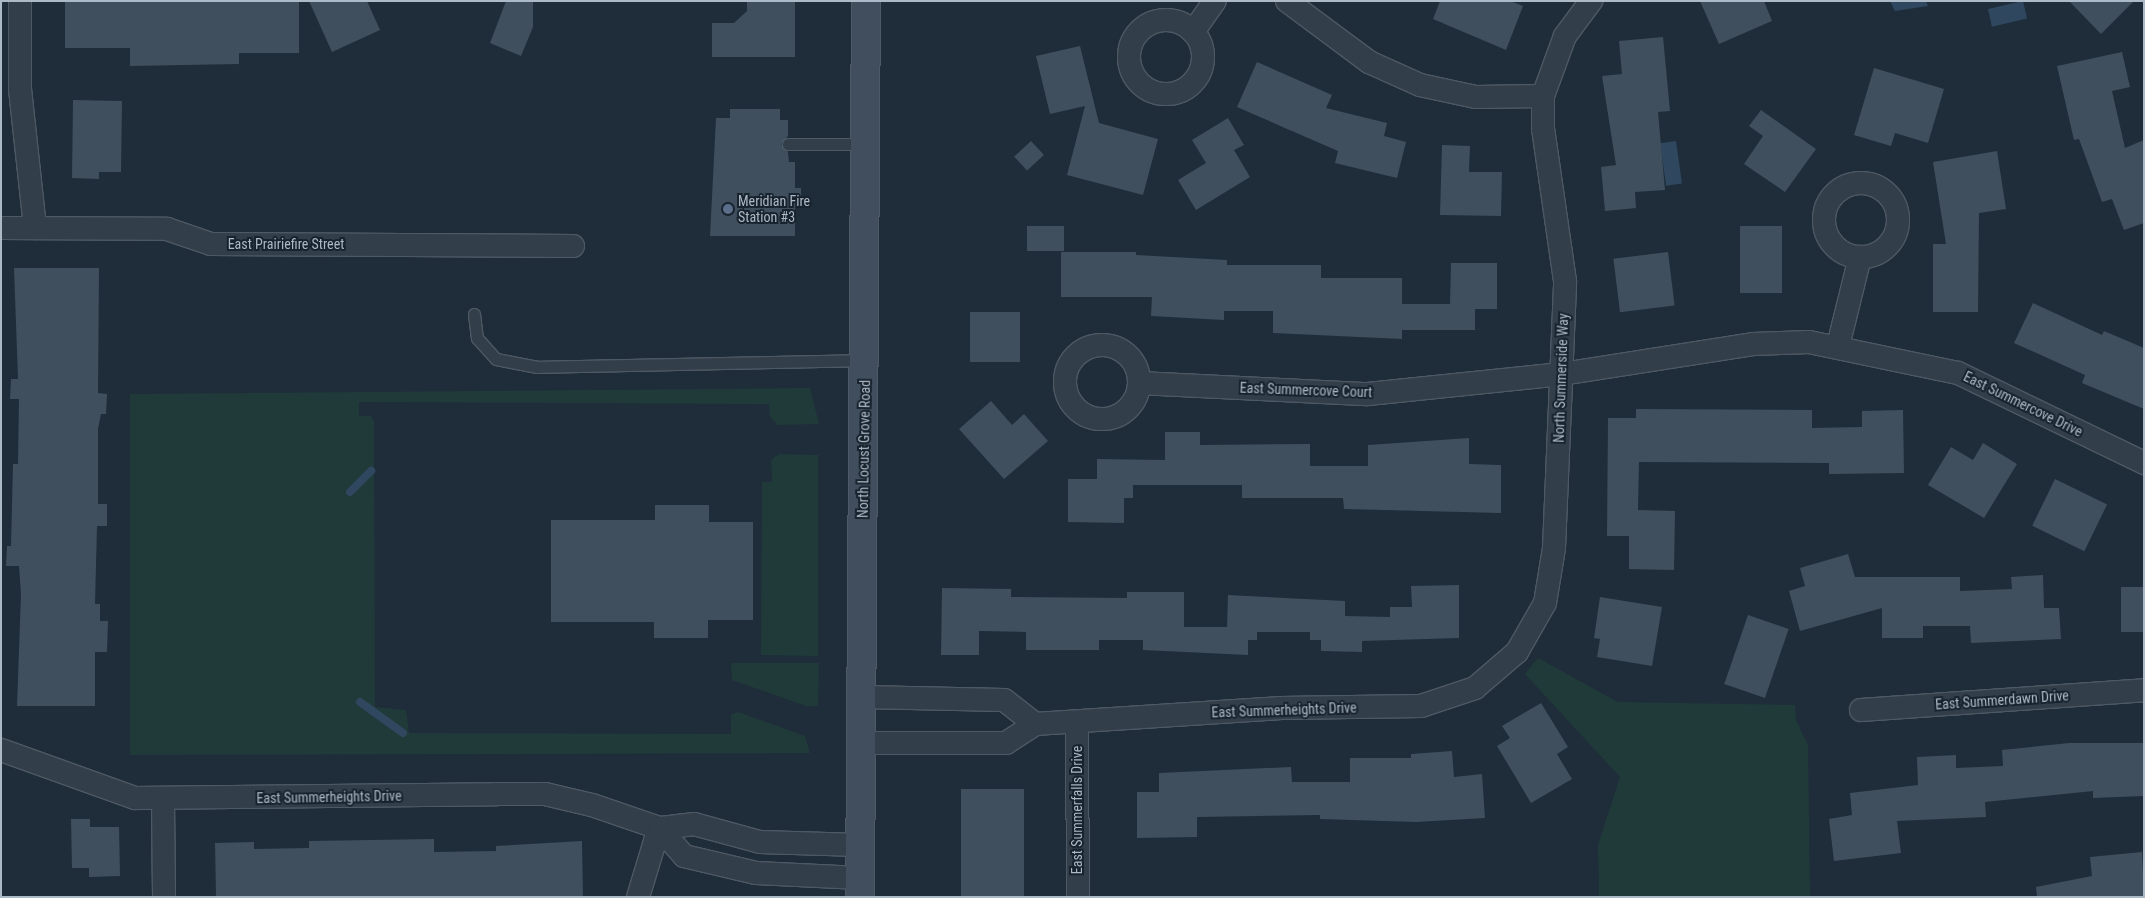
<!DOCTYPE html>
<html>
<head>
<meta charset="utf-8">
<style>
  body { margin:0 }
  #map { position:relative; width:2145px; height:898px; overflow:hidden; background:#1e2d39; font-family:"Roboto Condensed",sans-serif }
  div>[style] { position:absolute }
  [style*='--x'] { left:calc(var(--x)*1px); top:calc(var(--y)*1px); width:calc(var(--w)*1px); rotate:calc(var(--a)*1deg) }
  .green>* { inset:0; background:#203a3a }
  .water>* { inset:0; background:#2f4860; transform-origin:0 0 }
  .stream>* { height:8px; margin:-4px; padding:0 4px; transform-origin:4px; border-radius:4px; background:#2f4860 }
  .building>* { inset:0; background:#3f4f5e; transform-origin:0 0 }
  .roads { filter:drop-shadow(1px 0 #4d5964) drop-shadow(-1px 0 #4d5964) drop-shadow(0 1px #4d5964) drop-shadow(0 -1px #4d5964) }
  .lane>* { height:11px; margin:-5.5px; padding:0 5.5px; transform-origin:5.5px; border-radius:5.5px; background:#323e4a }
  .street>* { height:22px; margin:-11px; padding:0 11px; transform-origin:11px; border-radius:11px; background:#323e4a }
  .street>.ring { margin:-11px; padding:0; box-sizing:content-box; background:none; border:22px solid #323e4a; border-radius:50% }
  .secondary>* { height:28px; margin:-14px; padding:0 14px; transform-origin:14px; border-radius:14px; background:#404e5d }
  .dots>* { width:14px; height:14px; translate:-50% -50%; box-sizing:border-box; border:2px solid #18232e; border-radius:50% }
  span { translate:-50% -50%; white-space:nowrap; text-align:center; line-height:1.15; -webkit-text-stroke:4px #18232e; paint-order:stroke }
  .poi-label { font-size:14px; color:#acb9c6 }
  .left { translate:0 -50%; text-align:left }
  .street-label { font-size:14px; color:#acb9c6 }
  .frame { position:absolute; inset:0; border:2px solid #acb9c6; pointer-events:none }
</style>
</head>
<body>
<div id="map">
  <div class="green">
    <div style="clip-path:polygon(810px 388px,819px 424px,778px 425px,770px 417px,769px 404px,359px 402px,359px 416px,371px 416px,374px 422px,375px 707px,406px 710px,409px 733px,731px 734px,731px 715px,738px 712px,805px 736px,810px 753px,130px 755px,130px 394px)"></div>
    <div style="clip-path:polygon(779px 454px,818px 455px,818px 656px,761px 655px,762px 482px,772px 482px,771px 460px)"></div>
    <div style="clip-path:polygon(1538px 658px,1618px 702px,1795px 705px,1796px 720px,1808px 745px,1810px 897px,1599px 897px,1598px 845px,1620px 777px,1525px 674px)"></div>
    <div style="clip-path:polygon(731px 663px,819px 663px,818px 706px,806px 706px,732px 680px)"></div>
  </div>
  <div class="water">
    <div style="clip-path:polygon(1890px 1px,1926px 1px,1928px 6px,1895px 11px)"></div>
    <div style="left:2023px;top:1px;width:18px;height:36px;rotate:77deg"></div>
    <div style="left:1676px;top:141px;width:43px;height:16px;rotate:82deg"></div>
  </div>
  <div class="stream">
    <div style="--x:350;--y:492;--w:30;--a:-45"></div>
    <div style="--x:360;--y:702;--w:53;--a:35.8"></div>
  </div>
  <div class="building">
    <div style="clip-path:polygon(65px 1px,299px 1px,299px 53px,239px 53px,239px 64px,130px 66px,130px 48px,65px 48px)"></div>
    <div style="clip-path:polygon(309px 1px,367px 1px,380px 30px,332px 52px)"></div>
    <div style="clip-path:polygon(506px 1px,533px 1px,533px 27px,521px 56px,490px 43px)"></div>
    <div style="clip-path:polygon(747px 1px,795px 1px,795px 57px,712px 57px,712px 23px,734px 23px,747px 11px)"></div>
    <div style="clip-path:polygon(1440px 1px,1510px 1px,1523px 6px,1506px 50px,1433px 19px)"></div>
    <div style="clip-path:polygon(1700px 1px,1764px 1px,1772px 21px,1719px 44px)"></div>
    <div style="clip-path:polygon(2069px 1px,2134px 1px,2101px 34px)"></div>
    <div style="clip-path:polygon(1663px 37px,1670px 111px,1658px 112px,1665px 190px,1635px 192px,1636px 208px,1605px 211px,1601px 167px,1616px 165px,1602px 76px,1622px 74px,1619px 41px)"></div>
    <div style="clip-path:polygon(1080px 46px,1099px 123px,1158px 139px,1143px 195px,1067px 175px,1085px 106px,1050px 114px,1036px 56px)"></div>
    <div style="clip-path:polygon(2122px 52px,2130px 87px,2112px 91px,2125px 148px,2144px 140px,2144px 223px,2124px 230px,2112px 199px,2102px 202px,2079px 139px,2074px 140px,2057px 66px)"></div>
    <div style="clip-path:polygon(1257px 62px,1332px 95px,1326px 108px,1387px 123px,1384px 136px,1406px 142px,1397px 178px,1335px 163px,1338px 151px,1237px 107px)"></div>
    <div style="clip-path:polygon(1874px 68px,1944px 89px,1928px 143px,1895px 133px,1891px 146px,1854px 135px)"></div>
    <div style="clip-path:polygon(73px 100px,122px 101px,121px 172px,99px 172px,99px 179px,72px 178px)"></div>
    <div style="clip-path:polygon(730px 109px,780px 109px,780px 120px,788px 120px,788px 136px,781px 144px,788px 152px,789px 162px,795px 162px,795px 188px,801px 188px,801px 207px,795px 207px,795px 236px,710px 236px,716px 118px,730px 118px)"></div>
    <div style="clip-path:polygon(1761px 110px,1816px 149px,1785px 192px,1744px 164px,1763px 136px,1749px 126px)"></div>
    <div style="clip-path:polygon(1228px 118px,1244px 145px,1234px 150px,1250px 177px,1196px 210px,1178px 180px,1206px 163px,1192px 140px)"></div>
    <div style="left:1031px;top:141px;width:19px;height:23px;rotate:47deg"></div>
    <div style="clip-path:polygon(1442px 145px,1470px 146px,1469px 172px,1502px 172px,1501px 216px,1440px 215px)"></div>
    <div style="clip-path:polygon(1997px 151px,2006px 209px,1979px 213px,1978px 312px,1933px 312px,1933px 244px,1946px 244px,1933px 162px)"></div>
    <div style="left:1027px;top:226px;width:37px;height:25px"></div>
    <div style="left:1740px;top:226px;width:42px;height:67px"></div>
    <div style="clip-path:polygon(1061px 252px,1136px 252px,1136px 255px,1227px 260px,1227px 265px,1321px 265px,1321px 278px,1402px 278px,1402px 304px,1450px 304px,1451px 263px,1497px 263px,1497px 309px,1475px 309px,1475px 330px,1402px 330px,1402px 339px,1273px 333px,1273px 311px,1224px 311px,1224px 320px,1151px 316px,1152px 297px,1061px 297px)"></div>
    <div style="left:1668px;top:252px;width:54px;height:55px;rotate:83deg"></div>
    <div style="clip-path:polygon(14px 268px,99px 268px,98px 393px,107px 394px,106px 414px,101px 414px,98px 429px,98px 504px,107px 504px,107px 526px,97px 526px,95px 604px,100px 604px,100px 621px,108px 621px,107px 652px,95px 652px,95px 706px,17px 706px,21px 594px,19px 566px,6px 566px,7px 546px,11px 546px,13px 464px,18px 464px,19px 399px,10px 399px,11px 379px,18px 379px)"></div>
    <div style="clip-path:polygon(2033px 303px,2102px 335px,2104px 331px,2144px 348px,2144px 409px,2082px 383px,2085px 375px,2014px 343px)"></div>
    <div style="left:970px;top:312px;width:50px;height:50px"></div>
    <div style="clip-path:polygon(991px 401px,1012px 425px,1024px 414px,1048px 441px,1004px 479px,959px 429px)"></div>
    <div style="clip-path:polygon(1636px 409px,1812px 410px,1812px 428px,1862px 427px,1862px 411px,1903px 410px,1904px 473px,1829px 474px,1829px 463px,1639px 462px,1638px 510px,1675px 511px,1674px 570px,1629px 569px,1629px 536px,1607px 536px,1608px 418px,1636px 418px)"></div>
    <div style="clip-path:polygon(1165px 432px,1200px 432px,1200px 445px,1310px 444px,1310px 466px,1368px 466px,1368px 445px,1469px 438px,1469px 464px,1501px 465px,1501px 513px,1344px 509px,1343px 498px,1242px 498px,1242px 485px,1133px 485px,1133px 498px,1124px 498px,1124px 523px,1068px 522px,1068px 479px,1097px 479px,1097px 459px,1165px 460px)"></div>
    <div style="clip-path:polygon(1983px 443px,2017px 464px,1984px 518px,1928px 485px,1951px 447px,1973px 460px)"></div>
    <div style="left:2055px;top:479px;width:58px;height:52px;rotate:26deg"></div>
    <div style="clip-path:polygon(655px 505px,709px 505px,709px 522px,753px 522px,753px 620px,708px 620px,708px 638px,654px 638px,654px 622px,551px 622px,551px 520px,655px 520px)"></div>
    <div style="clip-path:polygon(1848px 554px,1855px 577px,1960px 577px,1960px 591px,2012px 589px,2011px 577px,2043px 575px,2044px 608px,2059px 608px,2061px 639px,1971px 643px,1970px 626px,1923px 626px,1923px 638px,1882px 638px,1882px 608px,1800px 631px,1789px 591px,1805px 586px,1800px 568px)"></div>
    <div style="clip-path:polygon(1459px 585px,1459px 638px,1362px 641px,1362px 652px,1321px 651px,1321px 640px,1310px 640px,1310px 632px,1257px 632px,1257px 640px,1248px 640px,1248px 655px,1143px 650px,1143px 640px,1099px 640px,1099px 650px,1026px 650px,1026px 632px,979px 631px,979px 655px,941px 655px,942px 588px,1011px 589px,1011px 597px,1127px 598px,1127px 592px,1184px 592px,1184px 627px,1227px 627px,1228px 595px,1345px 601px,1345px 616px,1390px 617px,1390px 607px,1412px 607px,1411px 586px)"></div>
    <div style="left:2121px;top:587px;width:23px;height:45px"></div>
    <div style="clip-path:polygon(1600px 597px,1662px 607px,1652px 666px,1597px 657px,1600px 639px,1594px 638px)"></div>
    <div style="left:1748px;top:615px;width:43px;height:73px;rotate:19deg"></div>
    <div style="clip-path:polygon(1541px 703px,1568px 747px,1557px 754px,1572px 779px,1531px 803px,1497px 746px,1510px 738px,1502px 726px)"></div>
    <div style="clip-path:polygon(2069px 743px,2144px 743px,2144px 796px,2093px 798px,2093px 791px,1985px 802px,1986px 817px,1897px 821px,1901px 853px,1834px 861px,1829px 819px,1852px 815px,1850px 793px,1918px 785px,1917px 757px,1956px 755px,1956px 768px,2003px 766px,2002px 750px)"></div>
    <div style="clip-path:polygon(1452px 751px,1454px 777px,1482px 774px,1485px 818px,1416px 822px,1320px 819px,1320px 815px,1197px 817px,1197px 837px,1137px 838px,1137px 792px,1159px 792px,1159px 773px,1291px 767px,1292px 782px,1350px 782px,1350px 758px,1411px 758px,1411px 754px)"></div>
    <div style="left:961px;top:789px;width:63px;height:108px"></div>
    <div style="clip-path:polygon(71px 819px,90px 819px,90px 827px,119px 827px,120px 876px,89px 877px,89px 868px,72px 868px)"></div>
    <div style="clip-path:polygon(434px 839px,434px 852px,496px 851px,496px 846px,582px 841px,583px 897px,216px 897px,215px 843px,254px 842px,254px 849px,309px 848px,309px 841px)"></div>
    <div style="clip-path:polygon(2142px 852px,2144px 897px,2037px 897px,2036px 887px,2092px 876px,2090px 857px)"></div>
  </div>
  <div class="roads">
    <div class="lane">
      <div style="--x:788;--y:144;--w:78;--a:0"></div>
      <div style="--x:474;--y:314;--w:24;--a:83"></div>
      <div style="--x:477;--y:338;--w:28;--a:48"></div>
      <div style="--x:496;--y:359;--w:42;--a:11"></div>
      <div style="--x:537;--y:367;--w:326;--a:-1.2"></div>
    </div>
    <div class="street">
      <div style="--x:20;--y:1;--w:88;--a:90"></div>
      <div style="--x:20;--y:89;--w:140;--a:83.8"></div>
      <div style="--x:1287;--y:1;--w:102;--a:36.6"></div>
      <div style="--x:1369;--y:62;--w:56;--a:24.3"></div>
      <div style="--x:1420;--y:85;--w:57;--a:12.1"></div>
      <div style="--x:1476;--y:97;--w:67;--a:-0.9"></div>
      <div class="ring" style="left:1129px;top:20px;width:52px;height:52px"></div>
      <div style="--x:1193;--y:32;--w:38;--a:-55"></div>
      <div class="ring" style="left:1824px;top:183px;width:52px;height:52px"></div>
      <div style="--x:1;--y:228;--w:166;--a:0.3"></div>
      <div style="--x:167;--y:229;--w:46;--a:18.8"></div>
      <div style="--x:211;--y:244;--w:362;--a:0.3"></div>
      <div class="ring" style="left:1065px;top:345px;width:52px;height:52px"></div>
      <div style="--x:1838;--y:346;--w:92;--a:-76.1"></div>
      <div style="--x:1139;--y:383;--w:229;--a:2.8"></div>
      <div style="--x:1368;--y:394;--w:195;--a:-5.9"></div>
      <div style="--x:1562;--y:374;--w:193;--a:-8.9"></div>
      <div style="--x:1753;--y:344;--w:56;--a:-2"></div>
      <div style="--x:1809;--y:342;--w:152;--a:11.8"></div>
      <div style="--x:1958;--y:373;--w:207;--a:25.8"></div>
      <div style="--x:1861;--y:710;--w:284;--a:-4"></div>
      <div style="--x:1077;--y:722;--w:175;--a:89.7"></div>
      <div style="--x:1035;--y:724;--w:247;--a:-3.7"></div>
      <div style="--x:1281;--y:708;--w:140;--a:-0.8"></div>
      <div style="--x:1421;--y:706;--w:57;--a:-18.4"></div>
      <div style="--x:1475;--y:688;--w:55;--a:-40.6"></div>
      <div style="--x:1517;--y:652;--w:56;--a:-60.3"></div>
      <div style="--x:1545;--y:603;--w:56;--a:-80.7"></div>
      <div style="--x:1554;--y:548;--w:267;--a:-87.6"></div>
      <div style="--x:1565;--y:281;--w:154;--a:-98.2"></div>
      <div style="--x:1543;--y:129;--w:33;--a:-90"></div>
      <div style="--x:1543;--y:96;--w:64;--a:-69.9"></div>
      <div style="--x:1565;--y:36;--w:44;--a:-53.4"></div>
      <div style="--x:861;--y:743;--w:145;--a:0"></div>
      <div style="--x:1006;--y:743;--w:35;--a:-33"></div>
      <div style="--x:1035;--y:724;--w:39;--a:-142"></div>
      <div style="--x:1004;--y:700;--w:142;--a:-178.8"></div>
      <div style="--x:1;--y:750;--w:142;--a:19.7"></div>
      <div style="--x:135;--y:798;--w:362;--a:-0.6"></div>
      <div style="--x:497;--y:794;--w:48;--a:0"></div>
      <div style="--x:545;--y:794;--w:48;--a:13.2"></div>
      <div style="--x:592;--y:805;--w:71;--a:18.9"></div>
      <div style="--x:659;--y:828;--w:72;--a:106.9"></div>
      <div style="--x:163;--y:800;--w:97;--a:89.4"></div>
      <div style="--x:860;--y:845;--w:100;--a:-178.3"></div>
      <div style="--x:760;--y:842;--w:68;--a:-164.7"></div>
      <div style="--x:694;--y:824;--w:35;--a:173"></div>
      <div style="--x:659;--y:828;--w:38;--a:48"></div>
      <div style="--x:684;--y:856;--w:74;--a:13.3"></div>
      <div style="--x:756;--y:873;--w:104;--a:2.8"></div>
    </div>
    <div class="secondary">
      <div style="--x:860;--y:897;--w:896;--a:-89.62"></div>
    </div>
  </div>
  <div class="dots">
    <div style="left:728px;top:209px;background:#5c6f8a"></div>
  </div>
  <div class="poi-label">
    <span class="left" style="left:738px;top:209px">Meridian Fire<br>Station #3</span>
  </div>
  <div class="street-label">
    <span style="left:286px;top:244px">East Prairiefire Street</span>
    <span style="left:1561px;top:378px;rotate:-88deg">North Summerside Way</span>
    <span style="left:1306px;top:390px;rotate:2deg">East Summercove Court</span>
    <span style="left:2023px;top:404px;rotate:26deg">East Summercove Drive</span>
    <span style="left:864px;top:449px;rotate:-89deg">North Locust Grove Road</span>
    <span style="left:2002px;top:700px;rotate:-4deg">East Summerdawn Drive</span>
    <span style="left:1284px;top:710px;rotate:-2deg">East Summerheights Drive</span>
    <span style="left:329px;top:797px;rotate:-1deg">East Summerheights Drive</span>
    <span style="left:1077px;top:810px;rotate:-90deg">East Summerfalls Drive</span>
  </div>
  <div class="frame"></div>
</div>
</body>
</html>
